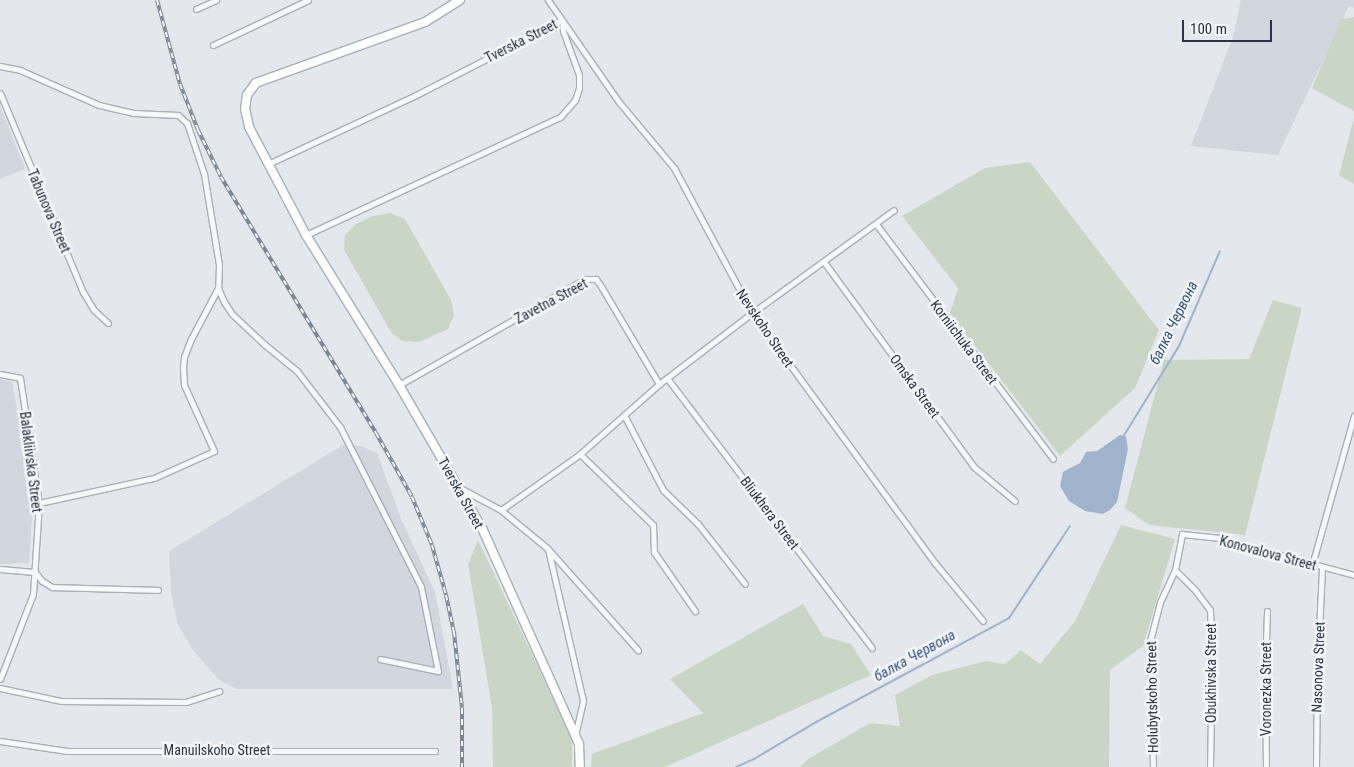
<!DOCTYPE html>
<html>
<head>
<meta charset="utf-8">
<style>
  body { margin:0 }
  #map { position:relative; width:1354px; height:767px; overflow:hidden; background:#e4e7ec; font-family:"Roboto Condensed",sans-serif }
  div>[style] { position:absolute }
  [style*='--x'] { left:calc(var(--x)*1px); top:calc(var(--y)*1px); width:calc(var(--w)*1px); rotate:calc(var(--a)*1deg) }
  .built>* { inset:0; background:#d2d6de }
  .green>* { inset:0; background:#c9d6c5 }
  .water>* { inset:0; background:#9fb4cc }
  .stream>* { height:2px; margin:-1px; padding:0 1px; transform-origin:1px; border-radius:1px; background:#9fb4cc }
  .roads { filter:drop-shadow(1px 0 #a9aeb7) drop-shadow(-1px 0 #a9aeb7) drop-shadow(0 1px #a9aeb7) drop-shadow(0 -1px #a9aeb7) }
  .minor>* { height:5px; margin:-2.5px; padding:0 2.5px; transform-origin:2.5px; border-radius:2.5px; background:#f7f8fa }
  .secondary>* { height:8px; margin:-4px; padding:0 4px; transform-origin:4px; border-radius:4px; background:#fff }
  .rail>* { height:4px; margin-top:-2px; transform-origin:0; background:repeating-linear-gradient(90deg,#f4f6f9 0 5.5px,#7d8696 0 11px); box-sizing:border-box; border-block:1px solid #7d8696 }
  span { translate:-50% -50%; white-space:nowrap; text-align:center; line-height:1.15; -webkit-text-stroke:5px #f4f6f9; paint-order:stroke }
  .street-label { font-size:14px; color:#2b3445 }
  .water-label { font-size:15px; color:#34527a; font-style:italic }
  .scale { position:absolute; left:1182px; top:20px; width:90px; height:22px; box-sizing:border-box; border:2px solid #2b3445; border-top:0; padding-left:6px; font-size:15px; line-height:18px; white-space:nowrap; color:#2b3445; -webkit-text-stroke:4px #f4f6f9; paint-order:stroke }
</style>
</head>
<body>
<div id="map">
  <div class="built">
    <div style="clip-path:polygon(1241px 0,1354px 0,1354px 8px,1349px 6px,1278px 155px,1191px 146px,1233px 37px)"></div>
    <div style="clip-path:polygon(0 106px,25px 169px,0 179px)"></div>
    <div style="clip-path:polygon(0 379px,12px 382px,33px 499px,29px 563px,0 564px)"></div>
    <div style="clip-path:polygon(343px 445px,361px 446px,377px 453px,402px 521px,435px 592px,453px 689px,237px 689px,219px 680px,193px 650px,178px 625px,171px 593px,169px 551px)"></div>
  </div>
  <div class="green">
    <div style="clip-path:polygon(1354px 17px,1354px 111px,1312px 88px,1341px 19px)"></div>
    <div style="clip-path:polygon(1354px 118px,1354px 184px,1339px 175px)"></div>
    <div style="clip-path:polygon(1030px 162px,1159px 330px,1135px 388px,1060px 456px,950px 313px,958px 288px,902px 216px,985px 168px)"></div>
    <div style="clip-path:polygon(390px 213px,405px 219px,451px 300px,454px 315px,448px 329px,419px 342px,402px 341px,391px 332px,344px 250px,345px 235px,356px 224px,373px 216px)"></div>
    <div style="clip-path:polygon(1273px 300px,1302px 308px,1245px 535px,1149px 525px,1125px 508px,1164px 360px,1249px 359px)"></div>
    <div style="clip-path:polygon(1121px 525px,1175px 539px,1143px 646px,1110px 670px,1109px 767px,800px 767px,808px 759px,870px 723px,900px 726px,895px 695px,932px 675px,986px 661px,1005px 664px,1021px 650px,1040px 664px,1075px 621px)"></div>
    <div style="clip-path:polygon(478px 540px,572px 739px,572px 767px,493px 767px,492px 708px,468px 564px)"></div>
    <div style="clip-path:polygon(803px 604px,823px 636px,851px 644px,871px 675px,665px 767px,591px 767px,592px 754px,703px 713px,670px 679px)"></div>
  </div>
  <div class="water">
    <div style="clip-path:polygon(1120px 435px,1126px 436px,1128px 449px,1117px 502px,1110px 510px,1103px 514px,1085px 511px,1069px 501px,1060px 486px,1063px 472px,1080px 463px,1086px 452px,1097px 451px)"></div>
  </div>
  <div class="stream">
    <div style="--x:1123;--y:437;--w:107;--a:-58.4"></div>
    <div style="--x:1179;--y:346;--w:103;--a:-66.7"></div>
    <div style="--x:736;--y:767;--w:20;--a:-24"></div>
    <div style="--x:754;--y:759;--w:74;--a:-30.7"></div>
    <div style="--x:818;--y:721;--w:217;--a:-28.3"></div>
    <div style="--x:1009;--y:618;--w:110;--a:-56.5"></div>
  </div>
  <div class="roads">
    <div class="minor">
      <div style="--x:548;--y:0;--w:124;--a:55.2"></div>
      <div style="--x:619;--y:102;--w:86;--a:50.2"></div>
      <div style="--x:674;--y:168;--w:165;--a:61.7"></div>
      <div style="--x:752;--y:313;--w:310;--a:53.8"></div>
      <div style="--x:935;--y:563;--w:75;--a:50.4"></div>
      <div style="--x:196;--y:9;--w:22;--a:-24"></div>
      <div style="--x:213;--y:45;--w:105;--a:-25.3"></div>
      <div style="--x:0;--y:66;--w:20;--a:11"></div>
      <div style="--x:20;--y:70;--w:86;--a:23.9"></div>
      <div style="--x:99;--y:105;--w:36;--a:13"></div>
      <div style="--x:134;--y:113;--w:44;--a:2.6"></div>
      <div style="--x:178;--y:115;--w:12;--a:42"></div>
      <div style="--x:187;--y:123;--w:54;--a:71.6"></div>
      <div style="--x:204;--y:174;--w:92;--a:80.6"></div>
      <div style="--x:219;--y:265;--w:23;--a:92"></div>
      <div style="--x:218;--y:288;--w:15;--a:67"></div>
      <div style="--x:224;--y:302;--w:14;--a:56"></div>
      <div style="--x:232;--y:314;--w:44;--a:43.2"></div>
      <div style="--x:264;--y:344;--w:43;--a:39.3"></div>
      <div style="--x:297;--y:371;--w:71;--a:52.5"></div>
      <div style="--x:340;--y:427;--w:179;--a:63.1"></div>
      <div style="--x:421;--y:587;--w:86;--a:78.6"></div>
      <div style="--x:438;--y:671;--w:59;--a:-168.3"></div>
      <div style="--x:0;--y:93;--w:216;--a:67.4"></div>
      <div style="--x:83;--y:292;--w:21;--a:59"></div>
      <div style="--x:94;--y:310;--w:19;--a:43"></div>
      <div style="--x:268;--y:164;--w:161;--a:-25"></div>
      <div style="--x:414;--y:96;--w:166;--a:-27.2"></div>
      <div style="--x:562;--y:20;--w:11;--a:85"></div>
      <div style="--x:563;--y:31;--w:47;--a:70"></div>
      <div style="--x:579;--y:75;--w:13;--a:90"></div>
      <div style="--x:579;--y:88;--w:13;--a:108"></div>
      <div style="--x:575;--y:100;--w:23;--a:131"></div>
      <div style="--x:560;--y:117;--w:280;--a:155.1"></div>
      <div style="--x:876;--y:224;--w:294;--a:53"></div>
      <div style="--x:824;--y:262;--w:254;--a:53.8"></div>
      <div style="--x:974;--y:467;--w:53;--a:39.7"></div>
      <div style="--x:0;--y:374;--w:20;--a:11"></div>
      <div style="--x:20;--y:378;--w:126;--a:81.4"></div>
      <div style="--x:39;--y:503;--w:91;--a:93.8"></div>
      <div style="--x:33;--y:594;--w:91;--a:111.2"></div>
      <div style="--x:667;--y:378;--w:339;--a:52.8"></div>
      <div style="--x:399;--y:385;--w:214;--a:-29.7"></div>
      <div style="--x:585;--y:279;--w:11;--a:0"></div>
      <div style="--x:596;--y:279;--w:11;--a:56"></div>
      <div style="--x:602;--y:288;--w:112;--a:59.3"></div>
      <div style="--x:624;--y:415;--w:85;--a:62.5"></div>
      <div style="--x:663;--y:490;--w:49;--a:44.2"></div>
      <div style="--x:698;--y:524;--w:76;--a:51.9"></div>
      <div style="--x:580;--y:454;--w:102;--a:44.2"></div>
      <div style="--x:653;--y:525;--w:27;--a:88"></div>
      <div style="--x:654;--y:552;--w:72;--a:55.2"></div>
      <div style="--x:460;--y:488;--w:47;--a:28.2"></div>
      <div style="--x:501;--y:510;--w:97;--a:-35.3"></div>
      <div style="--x:580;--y:454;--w:106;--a:-41.5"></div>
      <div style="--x:659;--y:384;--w:117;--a:-37.4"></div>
      <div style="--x:752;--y:313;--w:175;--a:-36"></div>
      <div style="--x:39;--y:503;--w:118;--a:-12.3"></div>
      <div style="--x:154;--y:478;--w:66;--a:-24.2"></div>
      <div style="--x:214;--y:451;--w:72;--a:-114.4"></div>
      <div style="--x:184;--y:385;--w:18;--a:-93"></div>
      <div style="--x:183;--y:367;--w:10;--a:-84"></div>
      <div style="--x:184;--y:357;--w:19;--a:-69"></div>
      <div style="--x:191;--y:339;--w:58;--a:-62.1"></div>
      <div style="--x:501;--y:510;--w:60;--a:39.6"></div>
      <div style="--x:547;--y:548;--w:137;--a:48.3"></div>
      <div style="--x:548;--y:549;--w:156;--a:77"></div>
      <div style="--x:583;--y:701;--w:35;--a:103"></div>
      <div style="--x:1312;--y:565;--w:155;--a:-74.3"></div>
      <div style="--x:0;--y:569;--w:35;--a:5"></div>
      <div style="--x:35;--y:572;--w:11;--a:52"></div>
      <div style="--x:42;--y:581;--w:12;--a:31"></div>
      <div style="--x:52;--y:587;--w:106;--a:1.6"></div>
      <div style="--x:0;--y:688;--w:62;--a:12"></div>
      <div style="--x:61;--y:701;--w:125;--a:0.5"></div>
      <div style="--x:186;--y:702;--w:35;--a:-18"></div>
      <div style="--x:0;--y:741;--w:68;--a:8.5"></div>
      <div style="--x:67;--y:751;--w:368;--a:0"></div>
      <div style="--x:1153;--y:767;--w:126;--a:-91.4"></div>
      <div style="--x:1150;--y:641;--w:40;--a:-75.6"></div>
      <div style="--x:1160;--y:602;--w:35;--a:-65"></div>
      <div style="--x:1210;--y:767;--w:109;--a:-88.9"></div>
      <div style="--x:1212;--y:658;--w:48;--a:-92.4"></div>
      <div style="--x:1210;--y:610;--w:25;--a:-127"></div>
      <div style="--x:1195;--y:590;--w:28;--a:-135"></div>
      <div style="--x:1175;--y:570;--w:37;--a:-79"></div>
      <div style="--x:1182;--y:534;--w:36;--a:6"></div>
      <div style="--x:1218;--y:538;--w:141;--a:15.2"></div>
      <div style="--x:1266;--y:767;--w:98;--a:-90.6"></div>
      <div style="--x:1265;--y:669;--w:58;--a:-88"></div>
      <div style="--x:1316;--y:767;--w:96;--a:-89.4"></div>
      <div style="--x:1317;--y:671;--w:104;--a:-87.2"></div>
    </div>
    <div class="secondary">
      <div style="--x:460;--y:0;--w:41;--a:147.8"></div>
      <div style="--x:425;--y:22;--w:180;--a:160.2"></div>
      <div style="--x:256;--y:83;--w:15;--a:127"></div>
      <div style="--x:247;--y:95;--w:14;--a:98"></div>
      <div style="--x:245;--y:109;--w:18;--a:77"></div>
      <div style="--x:249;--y:127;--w:122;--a:62.2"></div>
      <div style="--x:306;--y:235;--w:176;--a:58.2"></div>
      <div style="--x:399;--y:385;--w:165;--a:59.9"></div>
      <div style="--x:482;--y:528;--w:237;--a:65.8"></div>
      <div style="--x:579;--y:744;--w:23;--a:88"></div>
    </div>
  </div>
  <div class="rail">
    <div style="--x:157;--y:0;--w:87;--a:74.7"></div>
    <div style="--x:180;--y:84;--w:49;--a:68.6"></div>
    <div style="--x:198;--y:130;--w:52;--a:63.9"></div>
    <div style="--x:221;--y:177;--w:299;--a:58.8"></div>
    <div style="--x:376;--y:433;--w:73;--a:60.6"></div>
    <div style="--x:412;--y:497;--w:52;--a:67.4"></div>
    <div style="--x:432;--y:545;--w:52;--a:74.4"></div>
    <div style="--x:446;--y:595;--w:38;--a:78"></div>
    <div style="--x:454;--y:632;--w:76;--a:84"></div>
    <div style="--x:462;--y:708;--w:59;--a:90"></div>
  </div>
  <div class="street-label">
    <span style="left:521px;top:41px;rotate:-27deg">Tverska Street</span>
    <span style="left:49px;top:211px;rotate:67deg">Tabunova Street</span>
    <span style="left:551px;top:301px;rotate:-28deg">Zavetna Street</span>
    <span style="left:765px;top:328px;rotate:56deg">Nevskoho Street</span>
    <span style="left:964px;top:342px;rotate:53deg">Korniichuka Street</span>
    <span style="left:915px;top:386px;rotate:54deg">Omska Street</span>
    <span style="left:31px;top:462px;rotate:83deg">Balakliivska Street</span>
    <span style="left:461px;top:493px;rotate:61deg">Tverska Street</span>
    <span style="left:770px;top:513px;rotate:53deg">Bliukhera Street</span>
    <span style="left:1268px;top:553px;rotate:15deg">Konovalova Street</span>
    <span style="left:1318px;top:667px;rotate:-88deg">Nasonova Street</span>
    <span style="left:1211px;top:673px;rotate:-90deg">Obukhivska Street</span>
    <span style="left:1266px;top:689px;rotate:-90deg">Voronezka Street</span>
    <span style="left:1152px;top:697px;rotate:-91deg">Holubytskoho Street</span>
    <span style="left:217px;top:750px">Manuilskoho Street</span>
  </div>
  <div class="water-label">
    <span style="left:1174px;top:323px;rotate:-64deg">балка Червона</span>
    <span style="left:915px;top:656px;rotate:-29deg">балка Червона</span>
  </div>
  <div class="scale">100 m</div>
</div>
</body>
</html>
